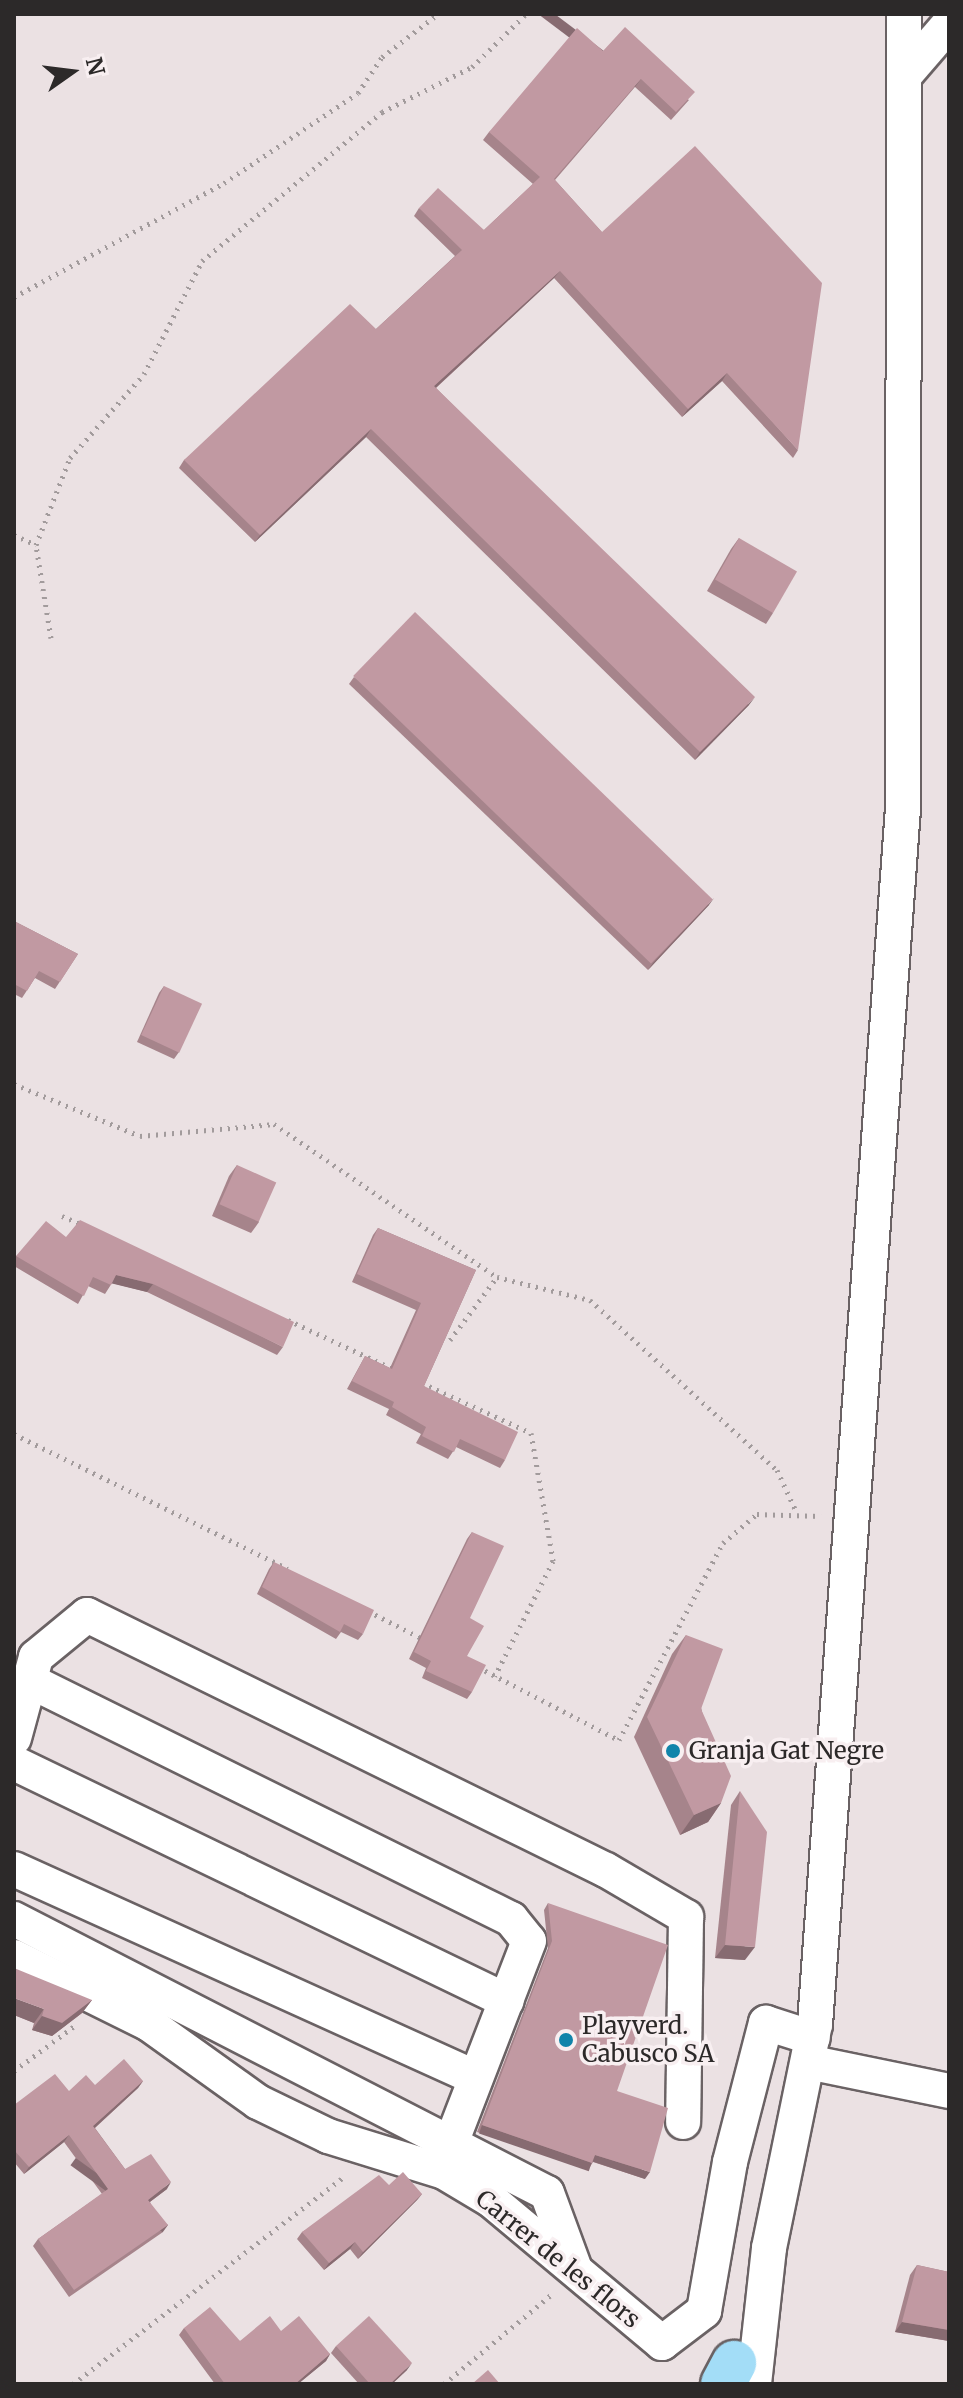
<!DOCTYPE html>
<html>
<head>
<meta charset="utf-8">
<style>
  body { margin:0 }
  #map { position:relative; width:963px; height:2398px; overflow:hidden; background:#ebe1e3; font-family:Merriweather,serif }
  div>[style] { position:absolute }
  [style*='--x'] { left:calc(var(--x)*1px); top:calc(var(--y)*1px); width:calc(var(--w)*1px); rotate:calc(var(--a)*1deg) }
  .path>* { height:5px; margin-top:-2.5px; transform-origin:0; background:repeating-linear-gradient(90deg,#a29b9c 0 2px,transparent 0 8px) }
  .roads { filter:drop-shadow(2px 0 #6a6264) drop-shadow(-2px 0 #6a6264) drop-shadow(0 2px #6a6264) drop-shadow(0 -2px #6a6264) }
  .minor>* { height:34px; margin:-17px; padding:0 17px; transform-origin:17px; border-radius:17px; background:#fff }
  .highway>* { height:44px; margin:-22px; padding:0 22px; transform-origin:22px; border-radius:22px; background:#a3ddf7 }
  .wall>* { inset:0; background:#a6848b }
  .shaded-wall>* { inset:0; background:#876b71; transform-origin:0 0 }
  .building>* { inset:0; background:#c199a2; transform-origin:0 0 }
  .dots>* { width:22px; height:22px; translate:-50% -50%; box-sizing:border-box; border:4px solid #f8eff1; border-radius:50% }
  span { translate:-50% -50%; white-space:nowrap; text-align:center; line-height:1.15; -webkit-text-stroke:7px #f8eff1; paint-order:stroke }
  .poi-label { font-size:24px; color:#2c2929 }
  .left { translate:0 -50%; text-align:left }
  .street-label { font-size:24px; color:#2c2929 }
  .frame { position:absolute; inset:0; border:16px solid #2c2929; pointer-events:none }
  .north { position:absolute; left:32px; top:32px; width:80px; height:80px; -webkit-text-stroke:6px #f8eff1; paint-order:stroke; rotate:76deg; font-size:22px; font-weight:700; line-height:32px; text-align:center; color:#2c2929 }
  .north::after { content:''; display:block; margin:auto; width:28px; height:36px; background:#2c2929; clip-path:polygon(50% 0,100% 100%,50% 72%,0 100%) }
</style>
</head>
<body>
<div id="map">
  <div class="path">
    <div style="--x:14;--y:297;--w:239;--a:-28.5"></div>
    <div style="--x:224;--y:183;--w:161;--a:-33.9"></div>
    <div style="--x:358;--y:93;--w:43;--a:-56.3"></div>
    <div style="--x:382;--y:57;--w:71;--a:-37.5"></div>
    <div style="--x:14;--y:535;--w:24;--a:24"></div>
    <div style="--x:51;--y:638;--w:94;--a:-99.2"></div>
    <div style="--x:36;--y:545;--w:93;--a:-68.7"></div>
    <div style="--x:70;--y:458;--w:112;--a:-48.6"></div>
    <div style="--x:144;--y:374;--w:127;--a:-62.8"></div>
    <div style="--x:202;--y:261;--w:234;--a:-39.6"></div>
    <div style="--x:382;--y:112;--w:101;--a:-26.6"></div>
    <div style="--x:472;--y:67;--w:76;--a:-44.5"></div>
    <div style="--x:14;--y:1084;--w:136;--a:22.4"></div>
    <div style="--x:140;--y:1136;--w:135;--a:-5.1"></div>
    <div style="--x:274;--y:1124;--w:270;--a:34.5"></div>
    <div style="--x:62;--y:1216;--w:23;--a:23"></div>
    <div style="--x:288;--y:1320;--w:118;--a:25"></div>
    <div style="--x:450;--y:1340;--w:79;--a:-53.3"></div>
    <div style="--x:497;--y:1277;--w:96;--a:13.9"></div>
    <div style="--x:590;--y:1300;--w:253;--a:42.3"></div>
    <div style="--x:777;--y:1470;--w:45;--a:65.1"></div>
    <div style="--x:422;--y:1383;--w:120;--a:24.6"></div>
    <div style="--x:531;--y:1433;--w:130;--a:80.2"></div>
    <div style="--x:553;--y:1561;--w:129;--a:116.8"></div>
    <div style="--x:14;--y:1434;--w:305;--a:26.2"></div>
    <div style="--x:368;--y:1611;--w:62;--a:27"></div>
    <div style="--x:478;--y:1667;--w:159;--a:27.4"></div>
    <div style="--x:619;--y:1740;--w:223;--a:-62.2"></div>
    <div style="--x:723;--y:1543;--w:45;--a:-40.5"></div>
    <div style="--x:757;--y:1514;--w:64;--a:1.8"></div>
    <div style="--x:14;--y:2071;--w:79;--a:-36.7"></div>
    <div style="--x:73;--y:2384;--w:342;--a:-37.4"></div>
    <div style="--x:444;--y:2384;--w:141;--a:-39.8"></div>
  </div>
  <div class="roads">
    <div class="minor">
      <div style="--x:905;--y:75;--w:67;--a:-49.2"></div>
      <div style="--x:30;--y:1681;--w:537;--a:26.33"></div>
      <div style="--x:511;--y:1919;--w:28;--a:51"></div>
      <div style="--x:529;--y:1941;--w:214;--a:111.1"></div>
      <div style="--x:14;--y:1738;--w:84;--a:-74.8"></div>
      <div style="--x:36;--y:1657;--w:66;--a:-39.5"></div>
      <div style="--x:87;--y:1615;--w:578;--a:26.17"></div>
      <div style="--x:606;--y:1870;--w:93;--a:30.4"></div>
      <div style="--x:686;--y:1917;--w:205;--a:90.8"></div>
      <div style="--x:14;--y:1763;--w:547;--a:25.77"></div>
      <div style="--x:14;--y:1869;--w:503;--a:24.32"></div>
      <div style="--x:14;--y:1919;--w:599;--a:27.21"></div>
      <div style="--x:547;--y:2193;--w:81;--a:69.8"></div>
      <div style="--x:14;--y:1957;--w:151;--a:26.4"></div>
      <div style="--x:149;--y:2024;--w:134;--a:35.6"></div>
      <div style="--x:258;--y:2102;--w:78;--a:25.9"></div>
      <div style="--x:328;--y:2136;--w:121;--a:17.2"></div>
      <div style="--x:444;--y:2172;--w:55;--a:30.8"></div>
      <div style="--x:491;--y:2200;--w:223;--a:39.9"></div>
      <div style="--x:662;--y:2343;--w:53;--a:-37.3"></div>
      <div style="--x:704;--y:2311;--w:151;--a:-80.1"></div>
      <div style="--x:730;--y:2162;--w:144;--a:-75.5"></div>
      <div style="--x:766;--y:2023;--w:49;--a:17.7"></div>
      <div style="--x:808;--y:2062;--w:144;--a:11.6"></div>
      <div style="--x:754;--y:2384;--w:137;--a:-83.7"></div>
      <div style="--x:769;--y:2248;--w:229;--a:-78.4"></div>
      <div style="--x:815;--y:2024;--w:1218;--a:-85.86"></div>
      <div style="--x:903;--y:809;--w:795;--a:-89.93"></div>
    </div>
    <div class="highway">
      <div style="--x:723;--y:2384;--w:24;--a:-62"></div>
    </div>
  </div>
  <div class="wall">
    <div style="clip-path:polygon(603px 51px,689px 100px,671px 120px,635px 87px,555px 180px,798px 450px,793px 458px,722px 381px,682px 417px,554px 278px,436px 388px,749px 705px,695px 760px,366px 437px,255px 542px,179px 468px,184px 460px,376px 329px,455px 256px,414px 216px,419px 208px,484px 230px,533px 184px,483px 140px,489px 132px)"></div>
    <div style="clip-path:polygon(739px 538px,773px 613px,766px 624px,707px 591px,731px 549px)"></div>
    <div style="clip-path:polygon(354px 677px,709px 905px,648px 970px,349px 684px)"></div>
    <div style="clip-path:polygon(14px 921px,78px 954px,55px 989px,35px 978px,22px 998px,14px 994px)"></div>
    <div style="clip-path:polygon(164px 986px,179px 1052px,174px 1059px,137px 1042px,159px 993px)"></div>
    <div style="clip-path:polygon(237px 1165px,259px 1222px,251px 1233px,212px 1216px,229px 1176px)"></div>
    <div style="clip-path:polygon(378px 1228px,476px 1270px,424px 1386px,505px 1460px,500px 1468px,456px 1447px,448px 1459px,416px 1443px,421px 1434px,386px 1415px,389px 1409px,347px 1389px,365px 1356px,390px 1368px,416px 1310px,352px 1282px,373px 1235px)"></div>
    <div style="clip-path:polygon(66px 1237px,283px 1347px,277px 1355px,147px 1292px,112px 1283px,105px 1294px,88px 1286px,78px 1304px,14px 1266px,14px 1260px,16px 1256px)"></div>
    <div style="clip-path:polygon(472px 1532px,470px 1618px,467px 1656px,472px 1692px,467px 1699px,422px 1678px,426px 1668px,409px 1659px,467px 1539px)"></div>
    <div style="clip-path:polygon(274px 1562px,363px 1634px,358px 1640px,341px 1632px,336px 1639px,257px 1594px,269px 1569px)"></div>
    <div style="clip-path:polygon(686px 1635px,721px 1803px,708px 1822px,680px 1835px,634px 1737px,672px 1654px)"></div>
    <div style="clip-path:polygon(740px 1791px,745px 1960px,715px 1958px,731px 1805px)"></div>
    <div style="clip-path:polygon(548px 1903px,617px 2091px,645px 2179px,593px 2162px,588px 2170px,477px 2132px,548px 1948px,544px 1910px)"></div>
    <div style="clip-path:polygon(92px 2000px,82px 2013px,52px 2036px,32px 2030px,34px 2023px,14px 2015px)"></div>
    <div style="clip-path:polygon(143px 2081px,138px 2088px,95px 2128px,125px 2169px,167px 2189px,150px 2202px,163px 2232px,69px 2297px,33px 2246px,38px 2239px,102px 2194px,64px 2142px,24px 2174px,14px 2162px,14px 2105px,95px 2085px)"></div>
    <div style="clip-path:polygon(389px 2185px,422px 2194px,417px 2200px,358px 2259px,350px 2249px,324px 2270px,297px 2239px,302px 2232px)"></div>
    <div style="clip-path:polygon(917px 2265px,949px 2272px,949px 2341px,895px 2332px,910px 2275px)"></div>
    <div style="clip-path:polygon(184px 2328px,240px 2341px,281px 2331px,330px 2354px,326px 2361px,298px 2384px,215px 2384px,179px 2335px)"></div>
    <div style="clip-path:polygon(336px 2346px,407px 2370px,392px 2384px,359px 2384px,331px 2353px)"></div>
  </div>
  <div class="shaded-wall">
    <div style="left:641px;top:79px;width:10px;height:133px;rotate:127deg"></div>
    <div style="clip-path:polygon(560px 271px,554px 278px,429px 394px,434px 386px)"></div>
    <div style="clip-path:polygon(727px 373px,722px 381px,682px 417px,688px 409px)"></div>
    <div style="clip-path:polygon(371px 429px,366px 437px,255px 542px,260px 535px)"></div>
    <div style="clip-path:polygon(755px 697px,749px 705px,695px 760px,700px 752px)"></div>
    <div style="clip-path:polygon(714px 898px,709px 905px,648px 970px,653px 963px)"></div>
    <div style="clip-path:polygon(116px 1275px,153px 1284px,147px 1292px,110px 1283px)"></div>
    <div style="clip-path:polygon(721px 1803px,708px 1822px,680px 1835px,694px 1815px)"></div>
    <div style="clip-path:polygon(725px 1945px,755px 1947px,745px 1960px,715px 1958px)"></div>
    <div style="clip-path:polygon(14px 1998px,44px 2009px,34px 2023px,14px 2015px)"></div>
    <div style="clip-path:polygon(92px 2000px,82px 2013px,52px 2036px,32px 2030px,42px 2016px)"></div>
    <div style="clip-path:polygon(143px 2081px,138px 2088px,89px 2133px,93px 2126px)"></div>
    <div style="left:482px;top:2125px;width:116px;height:9px;rotate:19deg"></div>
    <div style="clip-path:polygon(69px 2135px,64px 2142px,24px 2174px,29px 2167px)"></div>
    <div style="clip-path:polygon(595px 2155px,650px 2172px,645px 2179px,591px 2161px)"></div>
    <div style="clip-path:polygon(171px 2182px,167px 2189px,143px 2207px,148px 2200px)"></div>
    <div style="clip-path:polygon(422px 2194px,417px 2200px,358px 2259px,363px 2252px)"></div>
    <div style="left:168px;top:2225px;width:9px;height:114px;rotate:126deg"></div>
    <div style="clip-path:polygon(355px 2242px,350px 2249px,324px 2270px,329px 2263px)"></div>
    <div style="clip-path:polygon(902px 2322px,949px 2330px,949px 2341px,895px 2332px)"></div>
    <div style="clip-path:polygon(330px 2354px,326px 2361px,298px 2384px,295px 2384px)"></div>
    <div style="clip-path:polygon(412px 2363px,407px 2370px,392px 2384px,390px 2384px)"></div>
  </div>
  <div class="building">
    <div style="clip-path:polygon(625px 27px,695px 92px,676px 112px,641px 79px,554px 179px,602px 232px,695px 146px,822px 283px,798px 450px,727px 373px,688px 409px,560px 271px,434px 386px,755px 697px,700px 752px,371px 429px,260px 535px,184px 460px,350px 304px,376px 329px,462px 250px,419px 208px,438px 188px,484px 230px,540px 177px,489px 132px,577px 28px,603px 51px)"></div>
    <div style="left:739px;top:538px;width:67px;height:48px;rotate:30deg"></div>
    <div style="left:415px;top:612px;width:414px;height:89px;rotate:44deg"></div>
    <div style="clip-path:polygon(14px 921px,78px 954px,60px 982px,39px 971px,27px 991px,14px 984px)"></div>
    <div style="left:164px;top:986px;width:42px;height:54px;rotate:25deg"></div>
    <div style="left:237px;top:1165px;width:43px;height:43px;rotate:24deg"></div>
    <div style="clip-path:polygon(80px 1220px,294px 1322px,283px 1347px,153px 1284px,116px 1275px,111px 1285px,93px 1277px,84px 1296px,16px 1256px,46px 1221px,66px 1237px)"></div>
    <div style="clip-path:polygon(378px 1228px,476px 1270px,424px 1386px,518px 1432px,505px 1460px,460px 1439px,454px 1452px,422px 1436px,426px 1427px,392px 1407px,394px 1402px,352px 1381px,365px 1356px,392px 1369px,421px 1303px,357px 1274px)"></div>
    <div style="clip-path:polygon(472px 1532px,504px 1546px,470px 1618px,484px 1626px,467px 1656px,486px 1665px,472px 1692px,426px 1671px,431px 1661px,414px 1652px)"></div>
    <div style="clip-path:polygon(274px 1562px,374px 1610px,363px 1634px,344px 1624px,340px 1632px,262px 1587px)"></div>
    <div style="clip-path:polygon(686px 1635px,723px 1649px,701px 1709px,731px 1776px,721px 1803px,694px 1815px,647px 1717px)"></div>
    <div style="clip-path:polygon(740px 1791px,767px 1832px,755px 1947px,725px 1945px)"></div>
    <div style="clip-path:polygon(548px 1903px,668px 1945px,617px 2091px,668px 2108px,650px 2172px,595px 2155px,592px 2163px,482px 2125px,552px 1941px)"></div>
    <div style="clip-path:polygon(14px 1968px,92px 2000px,62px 2023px,42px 2016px,44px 2009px,14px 1998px)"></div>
    <div style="clip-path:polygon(124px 2059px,143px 2081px,93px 2126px,125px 2169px,151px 2154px,171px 2182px,148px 2200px,168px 2225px,74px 2290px,38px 2239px,108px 2189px,69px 2135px,29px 2167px,14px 2150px,14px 2105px,55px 2074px,69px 2091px,86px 2075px,95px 2085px)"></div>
    <div style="clip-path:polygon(403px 2172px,422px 2194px,363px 2252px,355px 2242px,329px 2263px,302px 2232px,379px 2175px,389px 2185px)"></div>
    <div style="clip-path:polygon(917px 2265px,949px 2272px,949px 2330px,902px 2322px)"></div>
    <div style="clip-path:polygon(210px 2307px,240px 2341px,270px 2316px,281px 2331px,299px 2316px,330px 2354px,295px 2384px,225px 2384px,184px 2328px)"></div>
    <div style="clip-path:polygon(369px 2316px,412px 2363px,390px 2384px,370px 2384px,336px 2346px)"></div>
    <div style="clip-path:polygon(488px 2370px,500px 2384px,472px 2384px)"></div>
  </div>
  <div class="dots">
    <div style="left:673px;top:1751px;background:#1084aa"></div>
    <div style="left:566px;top:2040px;background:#1084aa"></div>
  </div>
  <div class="poi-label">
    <span class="left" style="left:689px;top:1751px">Granja Gat Negre</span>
    <span class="left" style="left:582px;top:2040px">Playverd.<br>Cabusco SA</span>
  </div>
  <div class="street-label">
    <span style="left:558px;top:2259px;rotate:39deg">Carrer de les flors</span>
  </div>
  <div class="frame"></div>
  <div class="north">N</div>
</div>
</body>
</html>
